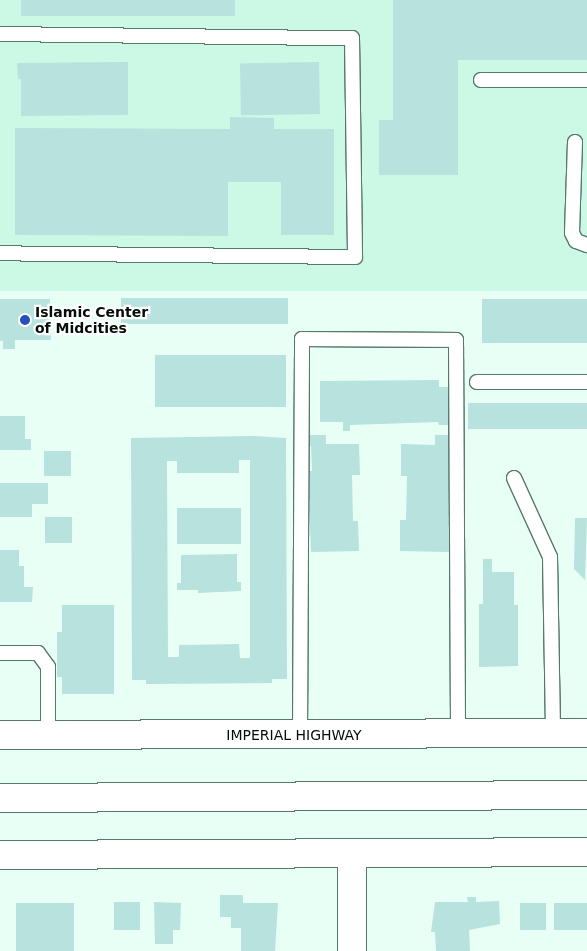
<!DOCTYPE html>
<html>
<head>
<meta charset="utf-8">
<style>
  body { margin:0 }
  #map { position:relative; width:587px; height:951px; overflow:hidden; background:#e8fff5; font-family:"DejaVu Sans",sans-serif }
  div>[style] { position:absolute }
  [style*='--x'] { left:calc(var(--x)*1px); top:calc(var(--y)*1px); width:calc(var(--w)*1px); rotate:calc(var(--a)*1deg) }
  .built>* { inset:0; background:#cbf9e6; transform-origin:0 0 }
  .building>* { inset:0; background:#b8e2dd; transform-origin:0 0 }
  .roads { filter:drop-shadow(1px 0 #56796b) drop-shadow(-1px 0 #56796b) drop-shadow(0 1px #56796b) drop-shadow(0 -1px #56796b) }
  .lane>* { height:14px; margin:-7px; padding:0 7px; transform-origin:7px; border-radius:7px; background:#fff }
  .street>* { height:28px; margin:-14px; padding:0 14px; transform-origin:14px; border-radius:14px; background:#fff }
  .primary>* { height:28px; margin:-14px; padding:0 14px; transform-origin:14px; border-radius:14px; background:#fff }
  .dots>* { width:14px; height:14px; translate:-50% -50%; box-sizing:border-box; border:2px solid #fff; border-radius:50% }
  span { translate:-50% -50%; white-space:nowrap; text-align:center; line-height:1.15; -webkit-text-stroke:4.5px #fff; paint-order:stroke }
  .poi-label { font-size:14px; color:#030e09; font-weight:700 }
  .left { translate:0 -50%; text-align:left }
  .street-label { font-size:14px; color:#030e09 }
</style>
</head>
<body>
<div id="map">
  <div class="built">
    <div style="left:0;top:0;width:587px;height:291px"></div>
  </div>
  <div class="building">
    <div style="left:21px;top:0;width:214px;height:16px"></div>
    <div style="clip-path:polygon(393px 0,587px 0,587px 60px,458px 60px,458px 175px,379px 175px,379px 120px,393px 120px)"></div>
    <div style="clip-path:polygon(128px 62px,128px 115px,21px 116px,21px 79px,18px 79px,17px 63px)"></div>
    <div style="left:319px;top:62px;width:52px;height:79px;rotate:89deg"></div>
    <div style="clip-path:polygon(230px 117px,274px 118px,274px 129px,334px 129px,334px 235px,281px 235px,281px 182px,228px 182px,228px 236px,15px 235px,15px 128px,230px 129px)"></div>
    <div style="left:288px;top:298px;width:26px;height:167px;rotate:90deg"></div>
    <div style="clip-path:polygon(0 299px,50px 299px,51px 340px,15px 340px,15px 349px,3px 349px,3px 341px,0 341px)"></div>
    <div style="left:482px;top:299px;width:105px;height:44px"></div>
    <div style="left:155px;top:355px;width:131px;height:52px"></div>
    <div style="clip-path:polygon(439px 380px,439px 387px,451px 387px,451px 425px,439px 425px,438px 422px,350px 425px,350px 431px,343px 431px,343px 422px,320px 422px,320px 381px)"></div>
    <div style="left:587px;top:403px;width:26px;height:119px;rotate:90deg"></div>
    <div style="clip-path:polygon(0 416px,25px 416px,25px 439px,31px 439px,31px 450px,0 450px)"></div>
    <div style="clip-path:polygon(308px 435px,326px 435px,326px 444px,359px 444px,360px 475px,352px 475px,353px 521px,358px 521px,359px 551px,311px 552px,308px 471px,312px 471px,311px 446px,308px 446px)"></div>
    <div style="clip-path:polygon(435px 435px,452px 435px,452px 526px,449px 526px,449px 552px,400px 551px,400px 520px,406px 520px,407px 476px,401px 476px,401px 444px,435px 445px)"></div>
    <div style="clip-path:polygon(evenodd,253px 436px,286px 438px,287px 679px,272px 679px,272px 683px,146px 684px,146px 680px,132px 680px,131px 438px,253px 436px,239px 460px,250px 460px,250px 658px,240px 658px,239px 644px,179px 645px,179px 657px,168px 657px,167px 461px,177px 461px,177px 473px,239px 473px,239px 460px)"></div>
    <div style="left:44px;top:451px;width:27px;height:25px"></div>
    <div style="clip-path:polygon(0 483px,48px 483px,48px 504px,32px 504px,32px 517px,0 517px)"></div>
    <div style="left:177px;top:508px;width:64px;height:36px"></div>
    <div style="left:72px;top:517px;width:26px;height:27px;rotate:90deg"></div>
    <div style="clip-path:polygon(575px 518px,587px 518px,585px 580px,574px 569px)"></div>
    <div style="clip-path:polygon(0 550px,19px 550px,19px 566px,24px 566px,24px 587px,33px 587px,32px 602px,0 602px)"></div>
    <div style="clip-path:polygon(237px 554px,237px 582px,241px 582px,241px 591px,198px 593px,198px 590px,177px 590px,177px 583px,181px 583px,181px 555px)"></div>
    <div style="clip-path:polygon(483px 559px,492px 559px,492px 572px,514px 572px,514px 605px,518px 605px,518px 666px,479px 667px,479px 604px,483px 604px)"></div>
    <div style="clip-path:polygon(62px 605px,114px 605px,114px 694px,62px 694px,62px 677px,57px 677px,57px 632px,62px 632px)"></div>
    <div style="clip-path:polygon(220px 895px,243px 895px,243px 903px,278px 903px,275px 951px,241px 951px,241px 928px,231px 928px,231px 917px,220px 917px)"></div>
    <div style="clip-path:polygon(467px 897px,476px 897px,476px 902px,499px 901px,500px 924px,469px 930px,470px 951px,436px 951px,435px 932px,431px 932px,435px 902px,468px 902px)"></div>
    <div style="left:114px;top:902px;width:26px;height:28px"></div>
    <div style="clip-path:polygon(154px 902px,181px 903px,180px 930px,173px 930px,173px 944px,155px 944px)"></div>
    <div style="left:16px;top:903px;width:58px;height:48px"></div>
    <div style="left:520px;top:903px;width:26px;height:27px"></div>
    <div style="left:554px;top:903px;width:33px;height:27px"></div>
  </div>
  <div class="roads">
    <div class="lane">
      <div style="--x:0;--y:34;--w:352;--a:0.7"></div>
      <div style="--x:352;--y:38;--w:219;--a:89.2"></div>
      <div style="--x:355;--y:257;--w:355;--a:-179.4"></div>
      <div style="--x:481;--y:80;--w:106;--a:0"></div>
      <div style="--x:575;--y:142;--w:91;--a:91.9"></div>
      <div style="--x:572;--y:233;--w:9;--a:63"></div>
      <div style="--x:576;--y:241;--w:12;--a:20"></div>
      <div style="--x:477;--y:382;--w:110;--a:0"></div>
      <div style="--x:514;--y:478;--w:87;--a:65.5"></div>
      <div style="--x:550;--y:557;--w:176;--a:89"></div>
      <div style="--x:0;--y:653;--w:38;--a:0"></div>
      <div style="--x:38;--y:653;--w:17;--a:54"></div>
      <div style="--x:48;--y:667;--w:68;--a:90"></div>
      <div style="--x:300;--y:734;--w:395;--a:-89.7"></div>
      <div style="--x:302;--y:339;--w:154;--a:0.4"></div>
      <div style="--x:456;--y:340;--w:394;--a:89.7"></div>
    </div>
    <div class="street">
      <div style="--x:352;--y:854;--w:97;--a:90"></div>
      <div style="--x:0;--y:855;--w:587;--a:-0.29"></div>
    </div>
    <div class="primary">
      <div style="--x:0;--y:735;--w:587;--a:-0.2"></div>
      <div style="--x:0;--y:798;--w:587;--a:-0.29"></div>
    </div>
  </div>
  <div class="dots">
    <div style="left:25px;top:320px;background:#244fbd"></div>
  </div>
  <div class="poi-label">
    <span class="left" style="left:35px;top:320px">Islamic Center<br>of Midcities</span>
  </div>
  <div class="street-label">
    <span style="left:294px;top:735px">IMPERIAL HIGHWAY</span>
  </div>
</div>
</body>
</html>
